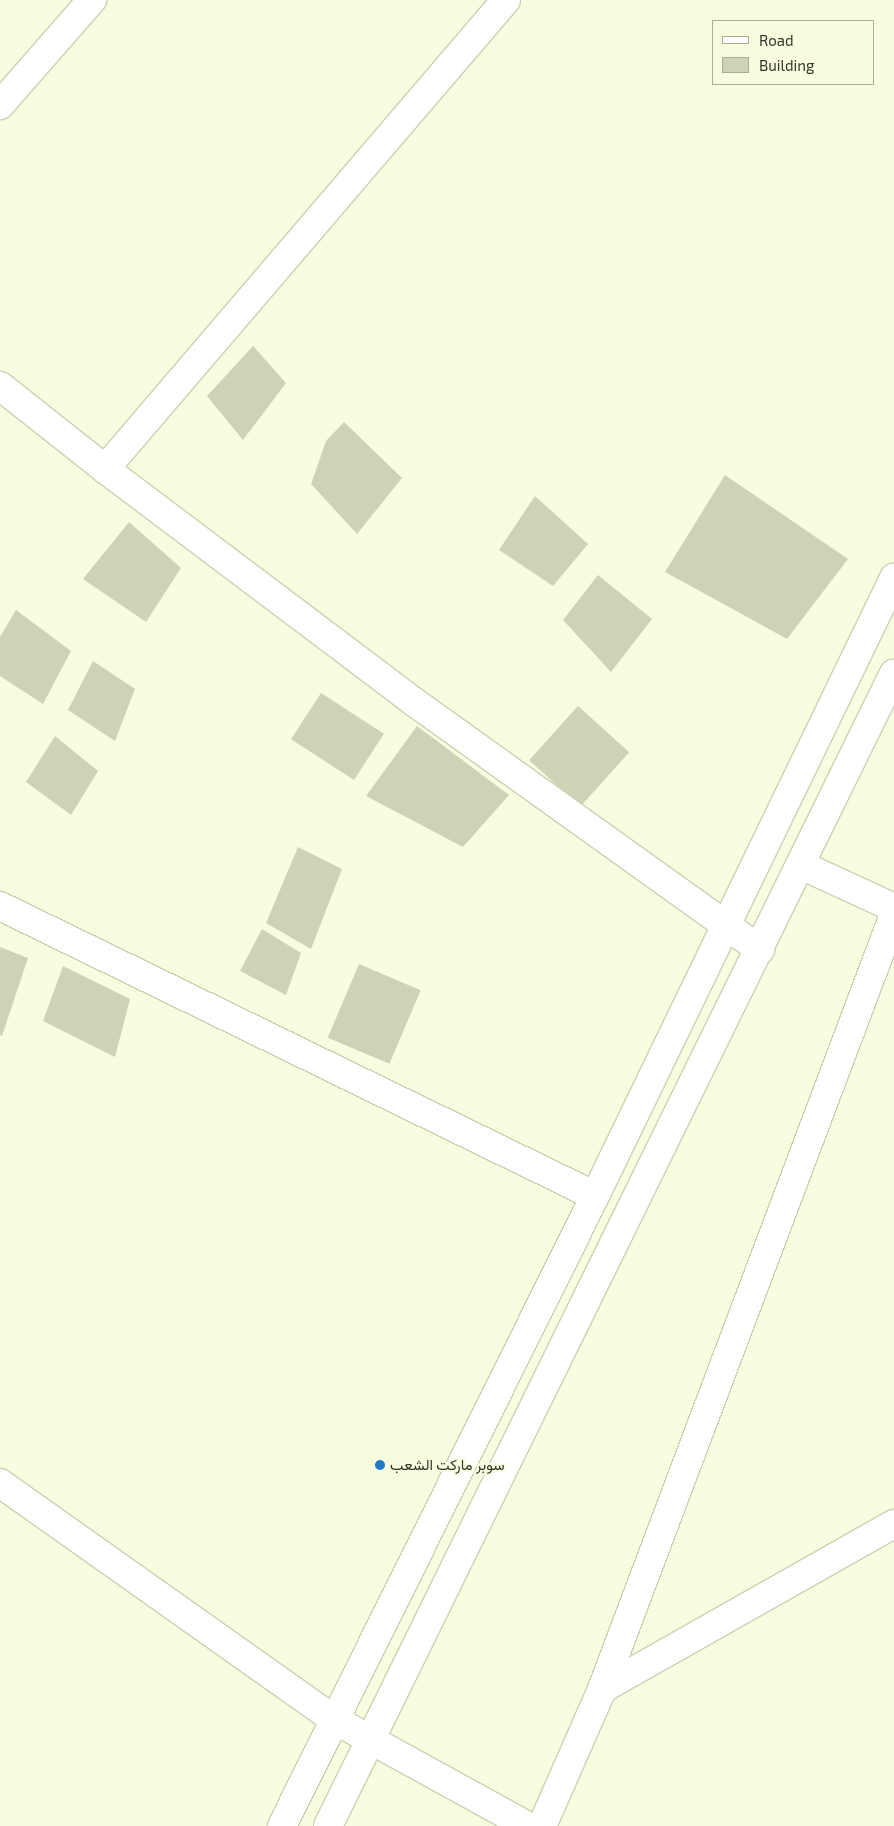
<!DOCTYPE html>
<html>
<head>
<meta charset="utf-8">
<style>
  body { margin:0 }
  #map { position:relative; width:894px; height:1826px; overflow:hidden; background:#f9fddf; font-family:"Exo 2",Vazirmatn,sans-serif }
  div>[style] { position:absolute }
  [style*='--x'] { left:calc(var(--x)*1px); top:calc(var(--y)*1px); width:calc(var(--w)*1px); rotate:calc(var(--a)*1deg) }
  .building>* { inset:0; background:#cfd3b6; transform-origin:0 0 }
  .roads { filter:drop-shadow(1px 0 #cdd1b4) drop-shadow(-1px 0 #cdd1b4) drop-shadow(0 1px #cdd1b4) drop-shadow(0 -1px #cdd1b4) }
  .street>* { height:28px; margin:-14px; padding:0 14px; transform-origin:14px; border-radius:14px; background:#fff }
  .primary>* { height:28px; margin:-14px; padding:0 14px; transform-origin:14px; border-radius:14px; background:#fff }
  .dots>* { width:14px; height:14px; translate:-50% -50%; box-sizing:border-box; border:2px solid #f9fddf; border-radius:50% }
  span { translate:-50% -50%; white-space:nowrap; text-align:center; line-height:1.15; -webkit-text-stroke:4px #f9fddf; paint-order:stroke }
  .poi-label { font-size:15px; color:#333529 }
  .left { translate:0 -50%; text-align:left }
  .legend { position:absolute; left:712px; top:20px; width:162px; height:65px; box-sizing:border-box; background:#f9fddf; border:1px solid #aaad96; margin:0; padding:6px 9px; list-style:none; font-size:15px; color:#333529 }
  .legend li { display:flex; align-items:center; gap:10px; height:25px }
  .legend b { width:25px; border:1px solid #aaad96 }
</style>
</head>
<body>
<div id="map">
  <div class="building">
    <div style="clip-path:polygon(253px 346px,286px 383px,243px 440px,207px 396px)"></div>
    <div style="clip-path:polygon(344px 422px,402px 478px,357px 534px,311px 484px,326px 441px)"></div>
    <div style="clip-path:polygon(725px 475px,848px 559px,787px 639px,665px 572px)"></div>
    <div style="clip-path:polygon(535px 496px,588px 544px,553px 586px,499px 550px)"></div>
    <div style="clip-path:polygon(129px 522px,181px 568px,146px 622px,83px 579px)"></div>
    <div style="clip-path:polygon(598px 575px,652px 619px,611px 672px,563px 620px)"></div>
    <div style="clip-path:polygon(16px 610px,71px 651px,43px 704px,0 676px,0 637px)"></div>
    <div style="clip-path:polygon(93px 661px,135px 689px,115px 741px,68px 710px)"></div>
    <div style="left:321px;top:693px;width:75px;height:55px;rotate:33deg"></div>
    <div style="left:578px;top:706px;width:69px;height:73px;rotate:42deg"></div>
    <div style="clip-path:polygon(417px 726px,509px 795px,463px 847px,366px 796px)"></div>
    <div style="clip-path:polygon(55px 736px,98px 771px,71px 815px,26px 782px)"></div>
    <div style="clip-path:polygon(298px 847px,342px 869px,311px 949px,266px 923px)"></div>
    <div style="clip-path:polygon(262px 929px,301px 953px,286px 995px,240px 971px)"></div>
    <div style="clip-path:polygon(0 947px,28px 958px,2px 1036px,0 1035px)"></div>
    <div style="left:359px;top:964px;width:67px;height:80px;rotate:23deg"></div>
    <div style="clip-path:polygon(63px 966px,130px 999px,115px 1057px,43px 1021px)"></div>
  </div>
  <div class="roads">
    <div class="street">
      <div style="--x:0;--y:105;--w:140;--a:-48.8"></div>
      <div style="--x:0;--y:386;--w:134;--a:38.3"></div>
      <div style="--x:105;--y:469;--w:391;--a:37"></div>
      <div style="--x:417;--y:704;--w:422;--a:35.6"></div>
      <div style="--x:105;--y:469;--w:617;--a:-49.47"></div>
      <div style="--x:801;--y:865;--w:102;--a:24.8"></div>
      <div style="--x:0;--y:906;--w:662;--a:25.98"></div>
      <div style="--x:0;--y:1483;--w:408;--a:35.3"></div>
      <div style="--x:333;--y:1719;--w:222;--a:28.8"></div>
      <div style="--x:602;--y:1689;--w:335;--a:-29.5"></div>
      <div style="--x:542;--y:1826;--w:150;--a:-66.3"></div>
      <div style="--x:602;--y:1689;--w:827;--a:-69.33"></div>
    </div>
    <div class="primary">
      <div style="--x:282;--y:1826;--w:703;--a:-63.58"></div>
      <div style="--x:595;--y:1196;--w:687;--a:-64.18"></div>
      <div style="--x:328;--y:1826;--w:1284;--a:-63.85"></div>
    </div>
  </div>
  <div class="dots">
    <div style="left:380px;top:1465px;background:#1e79c6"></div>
  </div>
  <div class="poi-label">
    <span class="left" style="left:390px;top:1465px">سوبر ماركت الشعب</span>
  </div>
  <ul class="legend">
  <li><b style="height:6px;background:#fff"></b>Road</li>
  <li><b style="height:14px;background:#cfd3b6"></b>Building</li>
  </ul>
</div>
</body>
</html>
